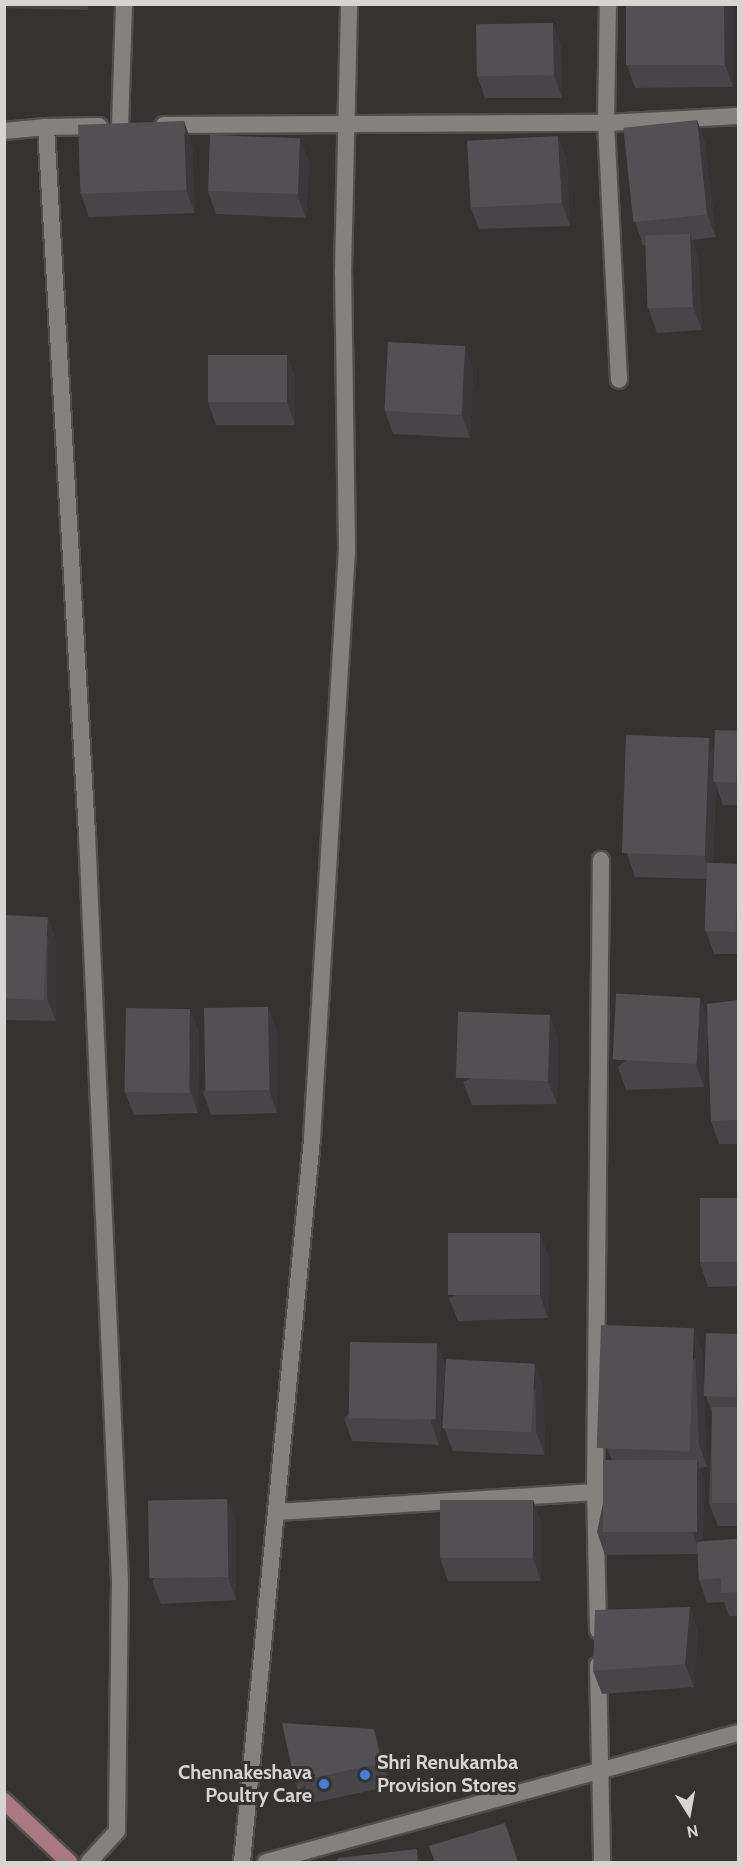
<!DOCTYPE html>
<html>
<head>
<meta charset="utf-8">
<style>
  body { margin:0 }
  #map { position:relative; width:743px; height:1867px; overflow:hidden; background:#353331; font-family:Cabin,sans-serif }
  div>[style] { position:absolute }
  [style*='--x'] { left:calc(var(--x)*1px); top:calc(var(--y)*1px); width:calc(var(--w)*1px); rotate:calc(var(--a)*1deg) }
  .roads { filter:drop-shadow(2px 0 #514f4d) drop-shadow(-2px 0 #514f4d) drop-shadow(0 2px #514f4d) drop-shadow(0 -2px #514f4d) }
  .minor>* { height:16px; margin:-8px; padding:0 8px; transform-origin:8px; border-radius:8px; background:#84827f }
  .primary>* { height:16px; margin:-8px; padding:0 8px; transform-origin:8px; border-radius:8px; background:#aa7881 }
  .wall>* { inset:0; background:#474547 }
  .shaded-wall>* { inset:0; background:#3a383a }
  .building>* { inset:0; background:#535053; transform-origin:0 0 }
  .dots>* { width:16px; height:16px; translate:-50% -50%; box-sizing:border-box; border:3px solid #353331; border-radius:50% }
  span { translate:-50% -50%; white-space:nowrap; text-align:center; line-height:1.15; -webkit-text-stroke:6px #353331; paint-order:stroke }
  .poi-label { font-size:20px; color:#d6d5d3; font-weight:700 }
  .left { translate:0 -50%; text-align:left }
  .right { translate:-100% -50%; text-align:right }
  .frame { position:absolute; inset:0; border:6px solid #d6d5d3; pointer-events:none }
  .north { position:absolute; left:659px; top:1783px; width:60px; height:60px; -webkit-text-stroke:4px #353331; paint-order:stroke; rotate:169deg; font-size:16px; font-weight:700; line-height:24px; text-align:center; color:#d6d5d3 }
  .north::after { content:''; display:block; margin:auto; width:21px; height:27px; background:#d6d5d3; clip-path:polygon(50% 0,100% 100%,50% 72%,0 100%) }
</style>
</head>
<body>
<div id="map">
  <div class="roads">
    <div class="minor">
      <div style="--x:608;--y:4;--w:119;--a:91"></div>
      <div style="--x:606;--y:123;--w:257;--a:87.1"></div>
      <div style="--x:164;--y:125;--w:442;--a:-0.3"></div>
      <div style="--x:606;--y:123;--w:132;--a:-3"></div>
      <div style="--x:120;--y:126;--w:122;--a:-88.1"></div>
      <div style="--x:46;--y:127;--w:53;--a:-1.1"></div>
      <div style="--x:4;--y:131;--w:42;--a:-5.4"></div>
      <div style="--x:46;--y:127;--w:708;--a:86.68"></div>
      <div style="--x:87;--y:834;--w:748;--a:87.47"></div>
      <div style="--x:120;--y:1581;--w:250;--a:90.7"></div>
      <div style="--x:117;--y:1831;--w:42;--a:132.1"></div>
      <div style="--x:277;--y:1512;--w:319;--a:-3.6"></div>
      <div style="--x:598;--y:1630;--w:138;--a:-91.2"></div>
      <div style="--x:595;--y:1492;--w:632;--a:-89.46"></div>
      <div style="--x:598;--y:1665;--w:197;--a:88.8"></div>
      <div style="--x:242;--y:1862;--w:726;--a:-84.47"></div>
      <div style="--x:312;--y:1139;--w:590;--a:-86.6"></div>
      <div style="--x:347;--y:550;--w:277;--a:-90.8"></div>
      <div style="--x:343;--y:273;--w:269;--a:-88.7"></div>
      <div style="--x:266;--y:1862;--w:489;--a:-15.3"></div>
    </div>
    <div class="primary">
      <div style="--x:4;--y:1801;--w:89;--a:43.2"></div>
    </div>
  </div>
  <div class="wall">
    <div style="clip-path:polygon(4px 4px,88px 4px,88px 10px,4px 8px)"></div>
    <div style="clip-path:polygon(733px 4px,733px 87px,635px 88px,627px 65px)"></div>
    <div style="clip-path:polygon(561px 46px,562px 98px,485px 98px,477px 75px)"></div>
    <div style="clip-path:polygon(697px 120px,705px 143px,716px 237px,692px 240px,698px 257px,702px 330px,657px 333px,649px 310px,646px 245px,643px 245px,635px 222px)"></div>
    <div style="clip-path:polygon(192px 144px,195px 213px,89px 217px,81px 194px)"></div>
    <div style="clip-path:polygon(567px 159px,570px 226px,479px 229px,470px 206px)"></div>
    <div style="clip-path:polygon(309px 161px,306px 218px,216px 214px,208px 191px)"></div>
    <div style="clip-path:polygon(465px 346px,473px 369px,470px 438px,393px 434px,385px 411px)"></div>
    <div style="clip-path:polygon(287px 355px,295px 378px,295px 425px,216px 425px,208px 402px)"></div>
    <div style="clip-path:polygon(738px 731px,738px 805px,723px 805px,716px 785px,713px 863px,738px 864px,738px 954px,714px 954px,706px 931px,707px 879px,635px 877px,627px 854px,715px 754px)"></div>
    <div style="clip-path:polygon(4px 915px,56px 940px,56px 1021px,4px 1020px)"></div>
    <div style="clip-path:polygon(700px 998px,707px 1018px,738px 1000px,738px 1144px,719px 1144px,711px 1121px,708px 1031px,704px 1087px,626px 1090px,618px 1067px)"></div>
    <div style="clip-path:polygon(277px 1030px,277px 1113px,211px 1115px,203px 1092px)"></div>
    <div style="clip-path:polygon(199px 1032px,198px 1113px,134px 1115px,125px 1092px)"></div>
    <div style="clip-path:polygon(558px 1038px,557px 1104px,472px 1105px,463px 1082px)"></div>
    <div style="clip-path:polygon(738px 1198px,738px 1286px,708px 1287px,700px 1264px)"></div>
    <div style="clip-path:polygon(549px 1256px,548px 1318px,458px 1321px,449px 1298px)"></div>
    <div style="clip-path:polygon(738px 1334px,738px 1526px,718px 1526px,709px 1503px,712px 1413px,706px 1396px)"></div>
    <div style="clip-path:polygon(437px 1343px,445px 1366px,439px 1445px,352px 1441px,344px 1418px)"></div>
    <div style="clip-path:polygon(702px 1351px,707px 1467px,700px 1468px,705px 1483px,702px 1541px,738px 1539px,738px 1616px,729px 1616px,724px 1602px,707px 1603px,699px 1580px,698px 1554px,605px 1555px,597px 1532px,612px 1460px,607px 1448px)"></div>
    <div style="clip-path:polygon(543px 1386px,545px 1455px,453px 1451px,444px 1428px)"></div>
    <div style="clip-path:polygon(227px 1499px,236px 1522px,236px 1600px,161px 1604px,152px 1581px)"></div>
    <div style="clip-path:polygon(533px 1500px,541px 1523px,541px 1581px,448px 1581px,440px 1558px)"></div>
    <div style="clip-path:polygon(698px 1630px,694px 1687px,602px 1694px,593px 1671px)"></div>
    <div style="clip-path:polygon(382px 1752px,391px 1786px,303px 1805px,295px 1782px)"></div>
  </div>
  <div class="shaded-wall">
    <div style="clip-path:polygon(724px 4px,733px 4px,733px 87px,725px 64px)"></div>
    <div style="clip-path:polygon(553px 23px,561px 46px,562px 98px,554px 75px)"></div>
    <div style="clip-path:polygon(697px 120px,705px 143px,716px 237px,707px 214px)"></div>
    <div style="clip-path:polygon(184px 121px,192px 144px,195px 213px,186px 190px)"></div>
    <div style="clip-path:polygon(558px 136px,567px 159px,570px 226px,562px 203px)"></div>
    <div style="clip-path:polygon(300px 138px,309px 161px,306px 218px,297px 195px)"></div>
    <div style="clip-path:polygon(690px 234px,698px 257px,702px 330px,693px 307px)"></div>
    <div style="clip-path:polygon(465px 346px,473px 369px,470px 438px,462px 415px)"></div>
    <div style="clip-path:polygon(287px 355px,295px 378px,295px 425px,287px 402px)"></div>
    <div style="clip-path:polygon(709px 738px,718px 761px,715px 782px,716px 785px,712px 879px,704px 856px)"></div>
    <div style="clip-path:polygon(48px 917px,56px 940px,56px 1021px,47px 998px)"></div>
    <div style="clip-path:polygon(700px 998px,708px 1021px,704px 1087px,696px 1064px)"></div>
    <div style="clip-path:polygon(268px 1007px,277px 1030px,277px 1113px,269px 1090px)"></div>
    <div style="clip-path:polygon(190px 1009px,199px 1032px,198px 1113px,190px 1090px)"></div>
    <div style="clip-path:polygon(550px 1015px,558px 1038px,557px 1104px,548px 1081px)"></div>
    <div style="clip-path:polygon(540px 1233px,549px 1256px,548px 1318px,540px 1295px)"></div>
    <div style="clip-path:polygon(694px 1328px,702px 1351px,707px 1467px,699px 1444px)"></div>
    <div style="clip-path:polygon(437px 1343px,445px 1366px,439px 1445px,431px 1422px)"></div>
    <div style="clip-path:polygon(535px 1363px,543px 1386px,545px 1455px,536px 1432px)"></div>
    <div style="clip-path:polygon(697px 1460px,705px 1483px,701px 1554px,692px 1531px)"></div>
    <div style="clip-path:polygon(227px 1499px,236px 1522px,236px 1600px,228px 1577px)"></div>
    <div style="clip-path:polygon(533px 1500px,541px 1523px,541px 1581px,533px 1558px)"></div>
    <div style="clip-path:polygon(690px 1607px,698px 1630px,694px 1687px,685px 1664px)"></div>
    <div style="clip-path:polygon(374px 1729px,382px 1752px,391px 1786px,382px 1763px)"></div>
    <div style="clip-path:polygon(505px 1823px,514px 1846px,519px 1863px,518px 1863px)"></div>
    <div style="clip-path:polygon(417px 1849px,422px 1863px,418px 1863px)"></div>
  </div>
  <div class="building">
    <div style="left:626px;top:4px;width:98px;height:61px"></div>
    <div style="left:553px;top:23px;width:52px;height:77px;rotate:89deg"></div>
    <div style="left:697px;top:120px;width:95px;height:74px;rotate:84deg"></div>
    <div style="left:184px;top:121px;width:69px;height:106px;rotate:88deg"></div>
    <div style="left:210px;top:135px;width:90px;height:56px;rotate:2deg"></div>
    <div style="left:558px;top:136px;width:67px;height:91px;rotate:87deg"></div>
    <div style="left:690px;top:234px;width:73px;height:45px;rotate:88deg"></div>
    <div style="left:388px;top:342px;width:77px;height:69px;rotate:3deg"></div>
    <div style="left:208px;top:355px;width:79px;height:47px"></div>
    <div style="left:715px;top:730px;width:23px;height:52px;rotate:2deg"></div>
    <div style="left:709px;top:738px;width:118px;height:83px;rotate:92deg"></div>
    <div style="left:707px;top:863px;width:31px;height:68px;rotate:2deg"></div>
    <div style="left:4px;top:915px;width:44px;height:83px;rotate:3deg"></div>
    <div style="left:700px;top:998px;width:66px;height:84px;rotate:93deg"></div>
    <div style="clip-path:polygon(738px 1000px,738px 1120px,711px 1121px,707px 1004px)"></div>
    <div style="left:268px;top:1007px;width:83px;height:64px;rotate:89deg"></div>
    <div style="left:126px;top:1008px;width:64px;height:84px;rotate:1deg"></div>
    <div style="left:550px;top:1015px;width:66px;height:92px;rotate:92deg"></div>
    <div style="left:738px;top:1198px;width:64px;height:38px;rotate:90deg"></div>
    <div style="left:540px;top:1233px;width:62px;height:92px;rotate:90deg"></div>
    <div style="left:601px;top:1325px;width:93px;height:123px;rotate:2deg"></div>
    <div style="left:706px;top:1333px;width:32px;height:63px;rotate:2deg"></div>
    <div style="left:350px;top:1342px;width:87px;height:76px;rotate:1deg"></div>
    <div style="left:446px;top:1359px;width:89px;height:69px;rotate:3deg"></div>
    <div style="left:712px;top:1407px;width:26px;height:96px"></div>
    <div style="left:603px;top:1460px;width:94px;height:72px"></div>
    <div style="left:227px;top:1499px;width:78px;height:79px;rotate:89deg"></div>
    <div style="left:440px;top:1500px;width:93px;height:58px"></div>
    <div style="clip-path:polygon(738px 1539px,738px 1592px,721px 1593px,721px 1578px,699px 1580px,697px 1542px)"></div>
    <div style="clip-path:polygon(690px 1607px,685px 1664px,593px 1671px,595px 1610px)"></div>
    <div style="clip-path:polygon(282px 1723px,374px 1729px,382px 1763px,295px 1782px)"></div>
    <div style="clip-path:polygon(505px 1823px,518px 1863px,435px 1863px,429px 1846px)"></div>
    <div style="clip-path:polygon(417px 1849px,418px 1863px,334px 1863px,339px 1858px)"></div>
  </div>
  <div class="dots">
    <div style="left:365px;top:1775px;background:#3f7fe0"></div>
    <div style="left:324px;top:1784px;background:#3f7fe0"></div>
  </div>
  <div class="poi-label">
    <span class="left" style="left:377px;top:1774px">Shri Renukamba<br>Provision Stores</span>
    <span class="right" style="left:312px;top:1784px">Chennakeshava<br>Poultry Care</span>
  </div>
  <div class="frame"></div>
  <div class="north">N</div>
</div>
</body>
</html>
